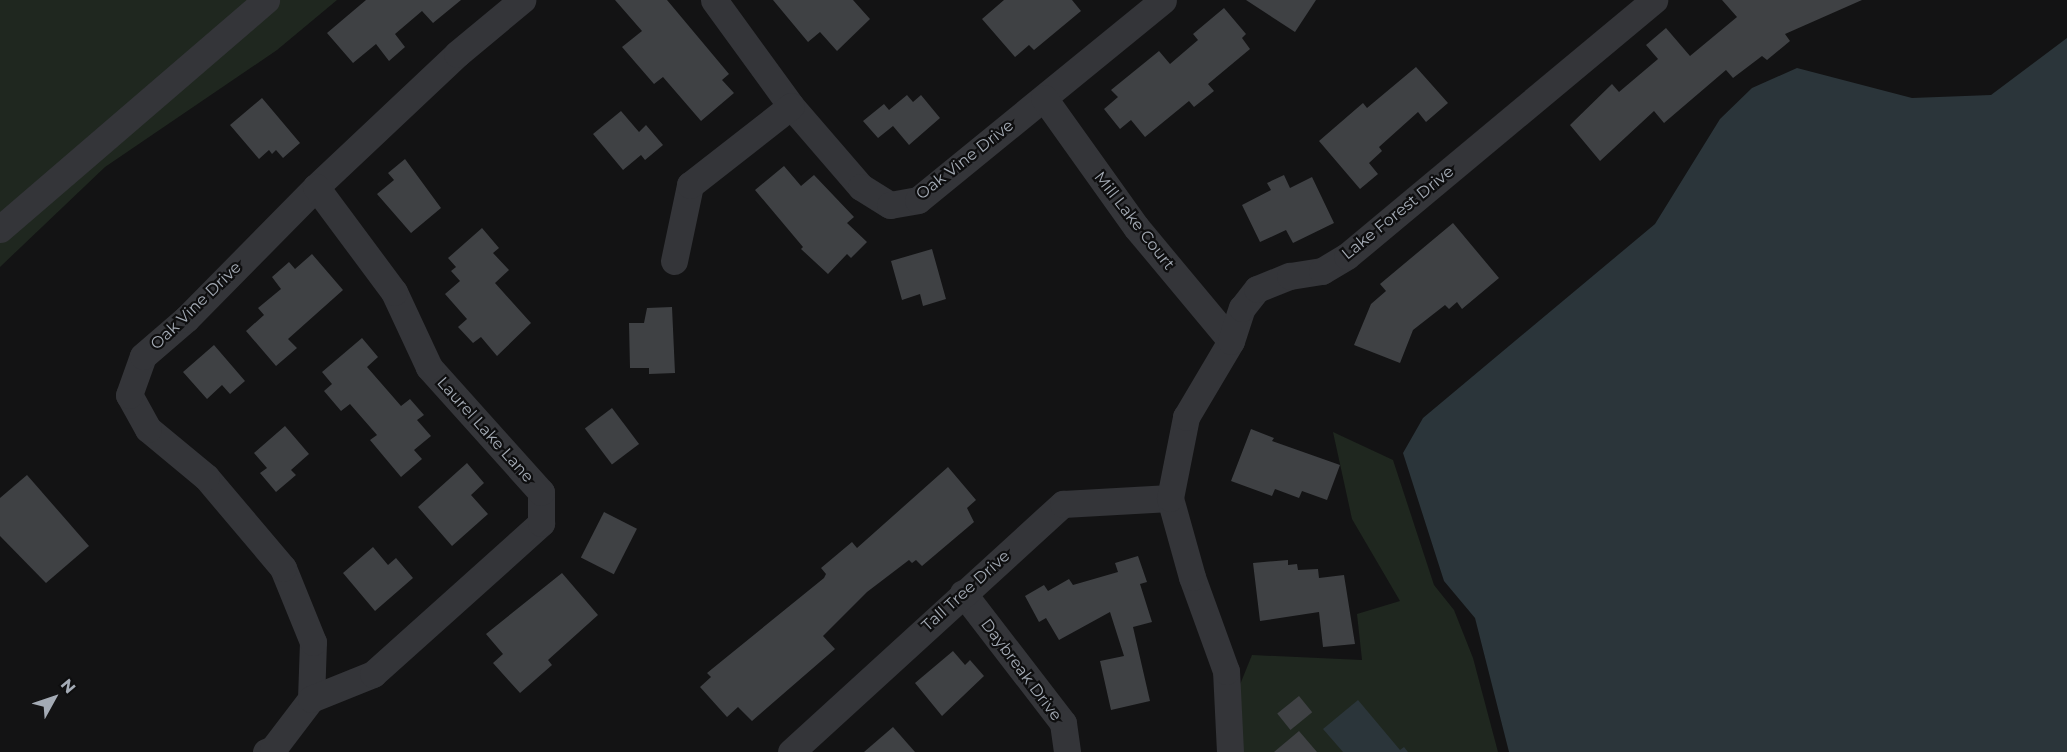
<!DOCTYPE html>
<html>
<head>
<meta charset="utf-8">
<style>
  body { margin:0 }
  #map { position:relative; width:2067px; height:752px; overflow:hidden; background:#131314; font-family:Montserrat,sans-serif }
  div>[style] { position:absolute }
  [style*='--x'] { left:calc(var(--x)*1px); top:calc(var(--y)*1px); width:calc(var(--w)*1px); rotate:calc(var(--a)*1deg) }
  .green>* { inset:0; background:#1f271f }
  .water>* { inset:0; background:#2b353a }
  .building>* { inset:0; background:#3f4144; transform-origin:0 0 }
  .street>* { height:27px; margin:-13.5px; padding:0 13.5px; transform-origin:13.5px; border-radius:13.5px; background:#343539 }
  span { translate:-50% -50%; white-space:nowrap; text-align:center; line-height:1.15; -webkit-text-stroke:4.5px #0e0e0f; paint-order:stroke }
  .street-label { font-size:16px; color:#a4abb5 }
  .north { position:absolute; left:24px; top:668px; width:60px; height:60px; -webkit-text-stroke:4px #0e0e0f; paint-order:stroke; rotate:50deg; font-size:16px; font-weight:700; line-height:24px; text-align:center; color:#a4abb5 }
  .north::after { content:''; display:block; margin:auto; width:21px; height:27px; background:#a4abb5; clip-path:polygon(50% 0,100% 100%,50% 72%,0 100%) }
</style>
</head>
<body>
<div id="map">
  <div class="green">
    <div style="clip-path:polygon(0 0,337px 0,277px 50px,105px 167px,0 267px)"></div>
    <div style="clip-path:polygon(1333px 432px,1393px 460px,1434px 585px,1454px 610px,1473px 658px,1498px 752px,1242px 752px,1239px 687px,1252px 655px,1362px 660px,1357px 614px,1400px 601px,1352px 519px)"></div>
  </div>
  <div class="water">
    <div style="clip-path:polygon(2067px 38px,2067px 752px,1509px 752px,1475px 618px,1444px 581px,1403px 453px,1423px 418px,1655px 224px,1720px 119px,1752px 88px,1797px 68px,1912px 98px,1991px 95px)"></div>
    <div style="clip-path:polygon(1358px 700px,1400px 750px,1404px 747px,1408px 752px,1343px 752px,1323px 729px)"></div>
  </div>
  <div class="building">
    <div style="clip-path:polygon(366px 0,461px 0,433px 23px,422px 11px,395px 34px,405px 47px,389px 61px,376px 44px,353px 63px,327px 33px)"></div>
    <div style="clip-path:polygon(615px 0,667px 0,729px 74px,722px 80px,734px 93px,701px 121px,663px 77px,654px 84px,622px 47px,642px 31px)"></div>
    <div style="clip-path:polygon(773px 0,853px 0,870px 19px,837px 51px,820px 32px,808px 42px)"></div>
    <div style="clip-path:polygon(1004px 0,1072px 0,1081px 11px,1034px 50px,1029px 45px,1015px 57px,982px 19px)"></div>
    <div style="clip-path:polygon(1246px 0,1316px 0,1295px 32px)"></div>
    <div style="clip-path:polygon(1722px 0,1862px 0,1785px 34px,1790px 41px,1767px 60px,1762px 56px,1733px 78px,1726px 70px,1664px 123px,1654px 111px,1600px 161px,1570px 125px,1612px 84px,1619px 92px,1658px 59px,1646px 45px,1666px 28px,1690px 56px,1737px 17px)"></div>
    <div style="clip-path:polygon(1224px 8px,1246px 34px,1242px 38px,1250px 49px,1208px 84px,1214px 91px,1194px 107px,1189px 101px,1145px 137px,1131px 120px,1120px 129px,1104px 109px,1118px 97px,1111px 90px,1159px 51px,1170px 64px,1198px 40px,1193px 34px)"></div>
    <div style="clip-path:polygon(1416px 67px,1448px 103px,1426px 122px,1418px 112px,1379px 147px,1382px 151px,1369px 163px,1378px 174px,1360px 189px,1319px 141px,1363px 103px,1367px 108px)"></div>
    <div style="clip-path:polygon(907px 95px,913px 102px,921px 95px,940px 118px,909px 145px,893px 126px,878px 138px,863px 121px,884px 104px,889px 110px)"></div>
    <div style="clip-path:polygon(262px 98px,300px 143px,283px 158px,276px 150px,272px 154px,269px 150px,259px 159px,230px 125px)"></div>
    <div style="clip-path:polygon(621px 111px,639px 132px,646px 125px,663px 145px,645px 160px,641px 155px,623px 170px,593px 134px)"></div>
    <div style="clip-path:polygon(405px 159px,441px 208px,411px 233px,377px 194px,394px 180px,388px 173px)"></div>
    <div style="clip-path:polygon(784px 166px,801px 186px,814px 175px,854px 217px,847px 223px,867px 242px,851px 258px,847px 254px,828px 274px,801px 249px,803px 247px,755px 190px)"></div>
    <div style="clip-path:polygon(1284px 175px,1290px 188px,1312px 177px,1334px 223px,1293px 243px,1286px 230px,1260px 242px,1242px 205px,1271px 190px,1267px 183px)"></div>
    <div style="clip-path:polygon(1453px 223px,1499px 278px,1462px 309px,1457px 302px,1449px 309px,1445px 305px,1413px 330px,1400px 363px,1354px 345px,1371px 304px,1386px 291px,1380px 284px)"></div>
    <div style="clip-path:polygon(482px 228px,499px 248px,493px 253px,509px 270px,495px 283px,531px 323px,497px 356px,481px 337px,473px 343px,458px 327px,467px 319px,445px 294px,460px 281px,451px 271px,456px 267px,448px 258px)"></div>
    <div style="clip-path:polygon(932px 249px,946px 299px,923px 306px,920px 294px,902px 300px,891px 261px)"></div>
    <div style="clip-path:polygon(312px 254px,343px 290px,288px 339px,297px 348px,276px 366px,246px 331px,264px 315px,258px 308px,281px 289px,272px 277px,289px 262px,295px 269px)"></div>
    <div style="clip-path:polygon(672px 307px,675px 373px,649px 374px,649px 368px,630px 368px,629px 323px,644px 323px,647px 308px)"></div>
    <div style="clip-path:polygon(362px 338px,378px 357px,367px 367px,401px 406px,410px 399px,424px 415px,417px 420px,431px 436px,414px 450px,422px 459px,401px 477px,370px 440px,377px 435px,350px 404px,341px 411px,324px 391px,332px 384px,322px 372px)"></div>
    <div style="clip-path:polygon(214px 345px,245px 381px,230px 394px,222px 385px,207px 399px,183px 372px)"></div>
    <div style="left:612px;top:408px;width:45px;height:34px;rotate:53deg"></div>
    <div style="clip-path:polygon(285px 426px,309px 454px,291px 470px,296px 475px,276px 492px,260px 473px,267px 468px,254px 453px)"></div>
    <div style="clip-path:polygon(1251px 429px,1274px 438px,1272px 441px,1340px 465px,1327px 500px,1302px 491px,1299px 498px,1275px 489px,1272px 496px,1231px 481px)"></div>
    <div style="clip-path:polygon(467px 463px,484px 483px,471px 495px,488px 514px,452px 546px,418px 507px)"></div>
    <div style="clip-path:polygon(948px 467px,976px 500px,967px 508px,974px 522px,922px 566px,916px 560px,912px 563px,909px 560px,867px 592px,823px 636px,835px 649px,752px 721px,738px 707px,727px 717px,700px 687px,711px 677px,707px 673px,824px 578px,826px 574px,821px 568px,852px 542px,857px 548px)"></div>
    <div style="clip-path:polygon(27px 475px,89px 546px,46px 583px,0 536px,0 498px)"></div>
    <div style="left:604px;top:512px;width:37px;height:51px;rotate:27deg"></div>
    <div style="clip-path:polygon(373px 547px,388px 565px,396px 558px,413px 578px,375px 611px,343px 573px)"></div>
    <div style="clip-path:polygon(1138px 556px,1147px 582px,1140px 584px,1152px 622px,1133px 627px,1150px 701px,1111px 710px,1100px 661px,1124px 656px,1110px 612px,1059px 640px,1046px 618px,1039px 622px,1025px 596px,1044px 585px,1048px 591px,1069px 579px,1073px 585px,1118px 572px,1115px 563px)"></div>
    <div style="clip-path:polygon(1288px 560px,1288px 565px,1297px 564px,1298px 570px,1318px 569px,1319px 578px,1344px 575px,1355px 644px,1323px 647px,1319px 612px,1260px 621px,1253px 563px)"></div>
    <div style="clip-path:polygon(562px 573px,598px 615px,548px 660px,552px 665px,520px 693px,493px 663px,503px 654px,486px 634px)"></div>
    <div style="clip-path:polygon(953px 651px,965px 665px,970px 660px,984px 676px,942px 716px,915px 683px)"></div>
    <div style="left:1299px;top:696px;width:21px;height:28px;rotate:51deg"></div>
    <div style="clip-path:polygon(893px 727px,915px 752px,864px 752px)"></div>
    <div style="clip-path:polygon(1299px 731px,1317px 752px,1274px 752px)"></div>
  </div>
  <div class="street">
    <div style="--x:714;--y:0;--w:131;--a:54"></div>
    <div style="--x:791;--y:106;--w:107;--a:49.2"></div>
    <div style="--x:861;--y:187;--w:34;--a:32"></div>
    <div style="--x:890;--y:205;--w:28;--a:-10"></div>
    <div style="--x:918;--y:200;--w:316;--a:-39.2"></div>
    <div style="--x:1044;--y:98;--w:158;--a:54.5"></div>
    <div style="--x:1136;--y:227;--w:148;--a:50.2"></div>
    <div style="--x:0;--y:229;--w:351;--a:-40.7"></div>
    <div style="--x:674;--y:261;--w:78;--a:-78.1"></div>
    <div style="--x:690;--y:185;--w:128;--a:-38"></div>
    <div style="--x:963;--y:593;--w:164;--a:52.4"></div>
    <div style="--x:1063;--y:723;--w:29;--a:82"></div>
    <div style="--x:311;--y:699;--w:57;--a:-88"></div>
    <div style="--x:313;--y:642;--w:80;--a:-112.1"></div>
    <div style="--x:283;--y:568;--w:119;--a:-130.2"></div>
    <div style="--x:206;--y:477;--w:75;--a:-140.4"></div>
    <div style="--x:148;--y:429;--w:39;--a:-119"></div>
    <div style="--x:129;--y:395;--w:41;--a:-70.3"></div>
    <div style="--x:143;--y:356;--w:57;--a:-40.7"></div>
    <div style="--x:186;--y:319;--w:185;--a:-45.4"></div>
    <div style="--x:316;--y:187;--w:194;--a:-43.3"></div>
    <div style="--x:457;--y:54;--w:85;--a:-39.7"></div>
    <div style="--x:266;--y:752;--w:8;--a:-23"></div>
    <div style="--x:273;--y:749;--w:63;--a:-52.8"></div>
    <div style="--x:311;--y:699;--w:67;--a:-22"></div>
    <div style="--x:373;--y:674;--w:226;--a:-41.9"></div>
    <div style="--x:541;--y:523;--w:31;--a:-90"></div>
    <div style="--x:541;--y:492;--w:168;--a:-131.9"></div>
    <div style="--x:429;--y:367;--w:83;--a:-115"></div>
    <div style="--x:394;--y:292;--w:131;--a:-126.6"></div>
    <div style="--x:791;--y:752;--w:368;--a:-42.4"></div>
    <div style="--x:1063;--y:504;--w:107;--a:-3.2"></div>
    <div style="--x:1230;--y:752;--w:81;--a:-92.8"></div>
    <div style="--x:1226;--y:671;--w:100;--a:-109.9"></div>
    <div style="--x:1192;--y:577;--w:82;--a:-105.6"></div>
    <div style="--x:1170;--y:498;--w:83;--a:-78.8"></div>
    <div style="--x:1186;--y:417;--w:88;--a:-59.4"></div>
    <div style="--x:1231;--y:341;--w:35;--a:-72"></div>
    <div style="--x:1242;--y:308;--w:24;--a:-52"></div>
    <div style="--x:1257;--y:289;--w:35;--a:-22"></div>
    <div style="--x:1290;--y:276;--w:32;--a:-9"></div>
    <div style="--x:1322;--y:271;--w:29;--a:-31"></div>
    <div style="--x:1347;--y:256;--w:400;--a:-39.8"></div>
  </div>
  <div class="street-label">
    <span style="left:965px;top:160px;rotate:-38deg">Oak Vine Drive</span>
    <span style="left:1398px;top:213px;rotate:-39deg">Lake Forest Drive</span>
    <span style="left:1134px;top:221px;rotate:52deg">Mill Lake Court</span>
    <span style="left:196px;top:306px;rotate:-44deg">Oak Vine Drive</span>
    <span style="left:485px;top:430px;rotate:48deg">Laurel Lake Lane</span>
    <span style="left:966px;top:591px;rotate:-42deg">Tall Tree Drive</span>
    <span style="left:1021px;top:670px;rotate:53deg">Daybreak Drive</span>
  </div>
  <div class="north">N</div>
</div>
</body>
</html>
